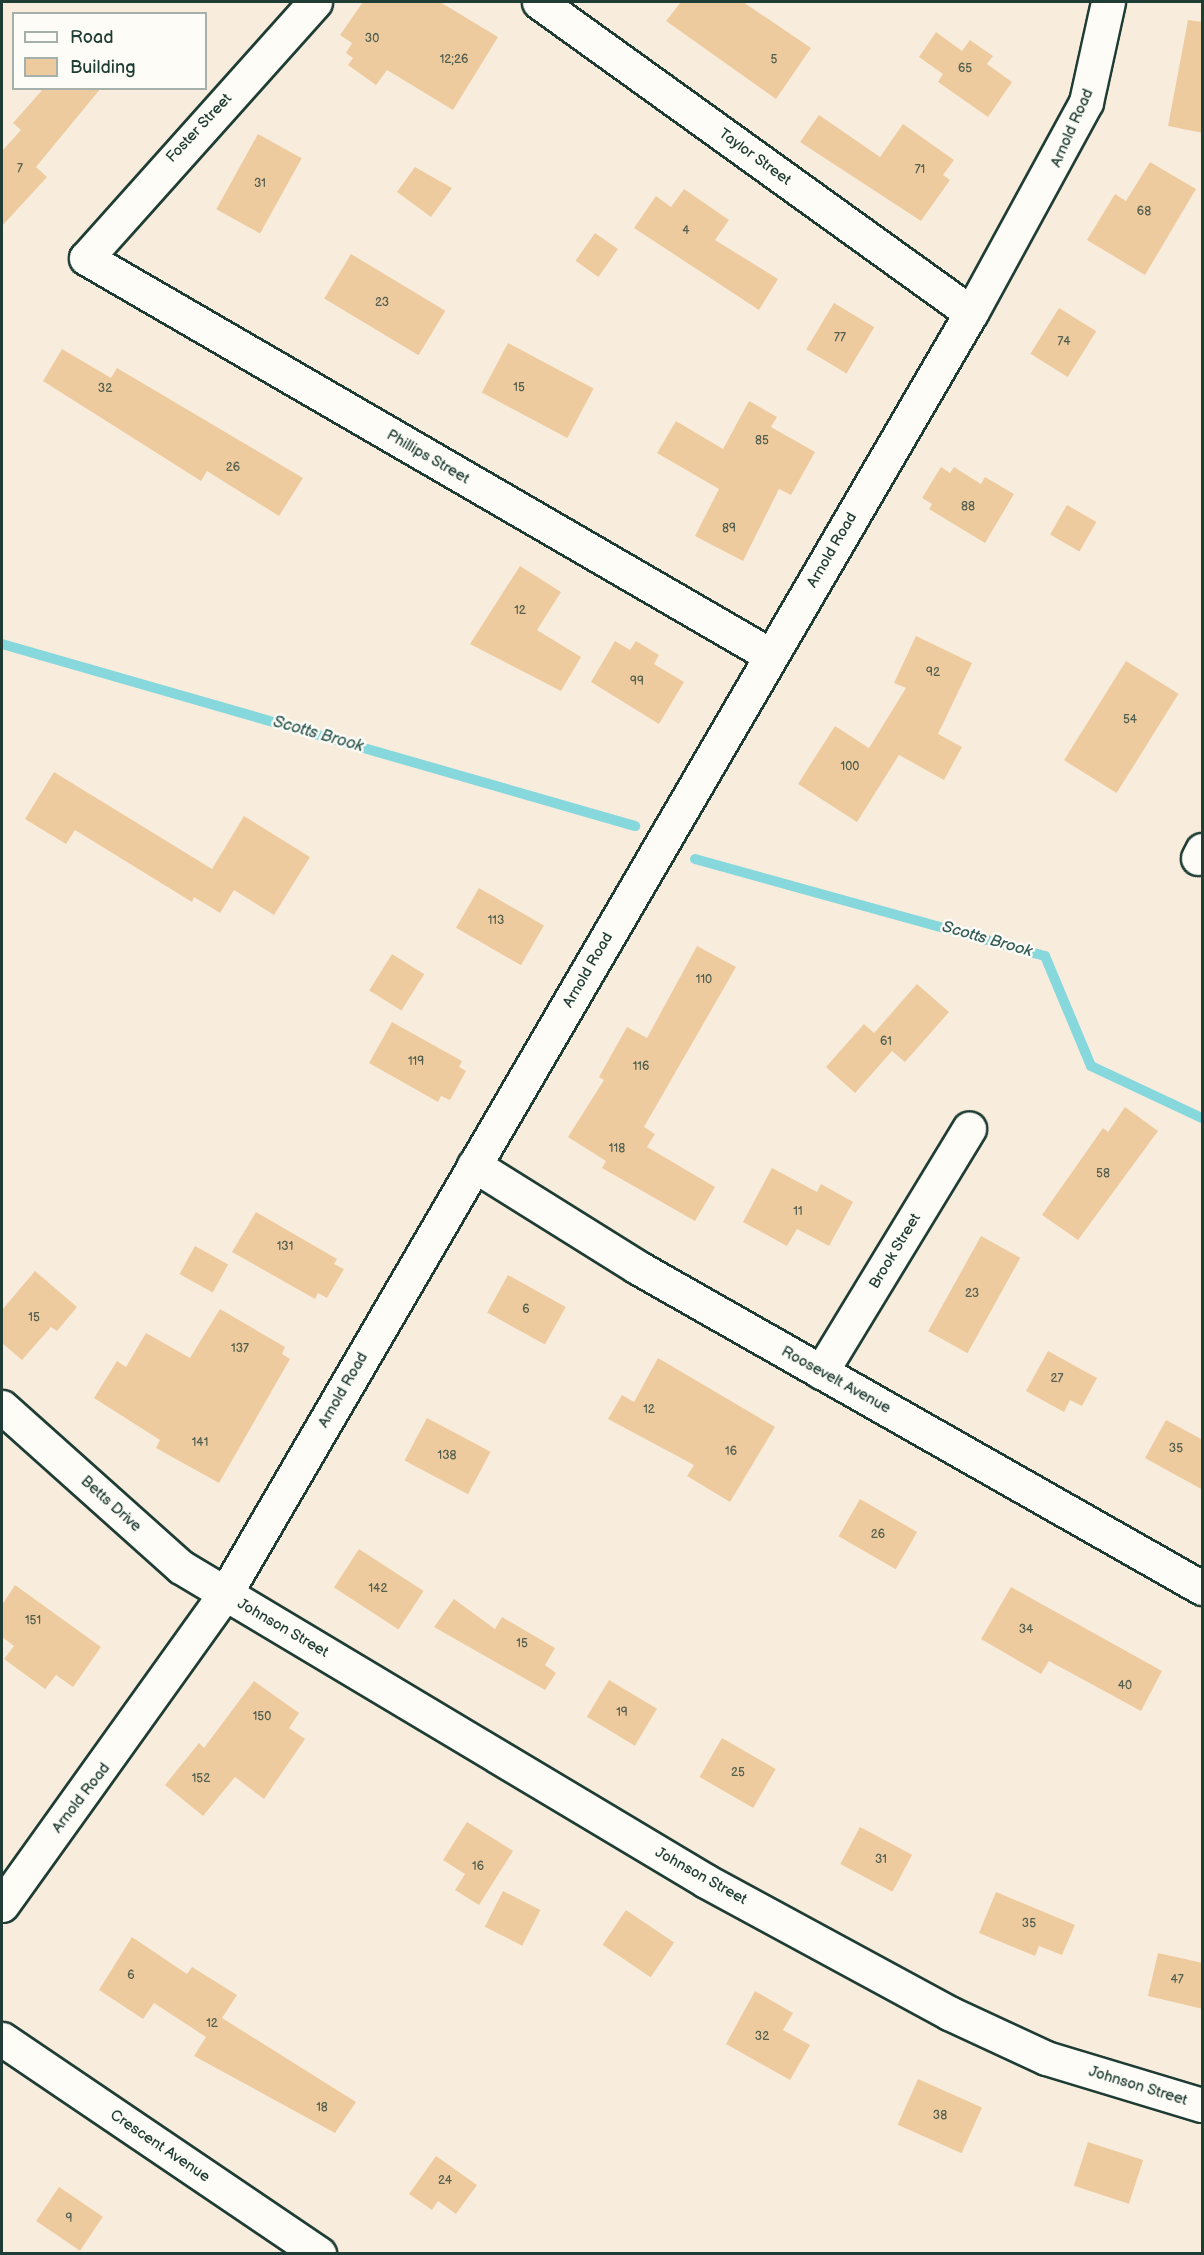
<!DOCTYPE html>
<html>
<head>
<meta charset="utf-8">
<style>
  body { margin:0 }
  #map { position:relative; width:1204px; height:2255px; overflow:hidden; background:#f8eddd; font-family:"Balsamiq Sans",sans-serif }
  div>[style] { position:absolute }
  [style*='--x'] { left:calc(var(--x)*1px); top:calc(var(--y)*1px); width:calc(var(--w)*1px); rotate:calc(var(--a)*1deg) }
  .stream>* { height:10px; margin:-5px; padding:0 5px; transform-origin:5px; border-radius:5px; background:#86d8dd }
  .building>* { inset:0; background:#eecb9f; transform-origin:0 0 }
  .roads { filter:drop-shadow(2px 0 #1f3d34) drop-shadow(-2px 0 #1f3d34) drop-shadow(0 2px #1f3d34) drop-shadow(0 -2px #1f3d34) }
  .minor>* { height:33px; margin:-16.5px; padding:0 16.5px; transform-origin:16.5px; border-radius:16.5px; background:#fdfcf7 }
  span { translate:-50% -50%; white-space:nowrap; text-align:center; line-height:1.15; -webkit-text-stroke:5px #fdfcf7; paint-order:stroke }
  .number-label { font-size:12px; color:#53604f }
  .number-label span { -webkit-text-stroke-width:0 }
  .street-label { font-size:15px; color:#1f3d34 }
  .water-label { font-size:16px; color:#345c56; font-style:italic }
  .frame { position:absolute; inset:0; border:3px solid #1f3d34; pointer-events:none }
  .legend { position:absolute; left:12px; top:12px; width:195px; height:78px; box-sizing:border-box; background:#fdfcf7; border:2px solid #a4b0a9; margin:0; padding:8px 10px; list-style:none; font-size:18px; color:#1f3d34 }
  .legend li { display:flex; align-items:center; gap:12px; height:30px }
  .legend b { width:30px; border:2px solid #a4b0a9 }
</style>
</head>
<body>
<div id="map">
  <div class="stream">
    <div style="--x:2;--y:644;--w:659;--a:16.04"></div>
    <div style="--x:695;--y:859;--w:363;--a:15.5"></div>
    <div style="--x:1045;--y:956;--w:119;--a:67.3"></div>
    <div style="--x:1091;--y:1066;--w:123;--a:25.1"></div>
  </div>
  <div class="building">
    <div style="clip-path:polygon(363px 2px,440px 2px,498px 37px,453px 110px,387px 70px,376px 85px,348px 65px,353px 58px,346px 53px,352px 43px,340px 35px)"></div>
    <div style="clip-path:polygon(681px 2px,743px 2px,811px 48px,776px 99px,666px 21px)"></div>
    <div style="clip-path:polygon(1188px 20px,1203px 22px,1203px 133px,1168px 126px)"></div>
    <div style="clip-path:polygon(936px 32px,962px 51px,970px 40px,993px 56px,987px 64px,1012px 82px,988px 117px,938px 82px,943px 74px,919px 57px)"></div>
    <div style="clip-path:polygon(44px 88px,101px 88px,36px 167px,47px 177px,2px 226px,2px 151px,21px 130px,13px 123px)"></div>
    <div style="clip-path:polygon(819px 115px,880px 157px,903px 124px,954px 160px,943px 175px,950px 180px,921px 221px,800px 142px)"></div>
    <div style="left:258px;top:134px;width:50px;height:86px;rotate:29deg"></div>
    <div style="clip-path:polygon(1150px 162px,1196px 189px,1145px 275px,1087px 240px,1115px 194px,1126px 201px)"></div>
    <div style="clip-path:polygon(415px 167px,452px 188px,431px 217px,397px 192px)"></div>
    <div style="clip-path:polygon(684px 189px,729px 220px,715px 240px,778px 279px,759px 310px,634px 228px,656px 196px,671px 207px)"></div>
    <div style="left:595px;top:233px;width:28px;height:34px;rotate:35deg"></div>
    <div style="left:351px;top:254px;width:110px;height:52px;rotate:31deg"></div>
    <div style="left:834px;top:303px;width:47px;height:54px;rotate:31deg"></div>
    <div style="left:1059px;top:308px;width:44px;height:54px;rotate:32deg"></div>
    <div style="left:508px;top:343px;width:97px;height:56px;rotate:28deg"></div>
    <div style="clip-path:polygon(62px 349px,111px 378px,117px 368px,303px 478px,279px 516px,207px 471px,201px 481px,43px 381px)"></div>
    <div style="clip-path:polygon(749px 401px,777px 417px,771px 427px,815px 452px,791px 495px,779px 489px,743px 561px,695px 536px,719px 489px,657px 453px,676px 421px,723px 449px)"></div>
    <div style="clip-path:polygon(941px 467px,950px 473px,954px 467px,981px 484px,985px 477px,1014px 494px,985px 543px,929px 509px,932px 504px,922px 498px)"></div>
    <div style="left:1067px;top:505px;width:34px;height:34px;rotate:30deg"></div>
    <div style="clip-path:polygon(520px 566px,561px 592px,537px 630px,581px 657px,561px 691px,470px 644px)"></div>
    <div style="clip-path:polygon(916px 636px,972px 663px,938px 734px,962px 747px,944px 780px,899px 755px,857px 822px,798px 784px,835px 726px,869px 748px,906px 688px,894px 683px)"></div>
    <div style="clip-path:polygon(615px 641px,630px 650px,636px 641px,659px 655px,654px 664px,684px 682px,659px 724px,591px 682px)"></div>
    <div style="left:1126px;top:661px;width:62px;height:117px;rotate:32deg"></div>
    <div style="clip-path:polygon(54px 772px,212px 869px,244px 816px,310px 857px,274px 915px,234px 890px,220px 913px,194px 897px,192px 902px,75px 830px,66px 844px,25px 819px)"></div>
    <div style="left:479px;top:888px;width:75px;height:46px;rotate:30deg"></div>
    <div style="clip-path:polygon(697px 946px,736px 967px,644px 1127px,655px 1134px,647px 1147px,715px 1187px,695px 1221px,602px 1168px,606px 1161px,568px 1137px,604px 1080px,599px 1077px,627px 1027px,647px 1038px)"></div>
    <div style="left:392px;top:954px;width:38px;height:43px;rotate:32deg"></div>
    <div style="clip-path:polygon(917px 984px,949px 1012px,905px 1062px,892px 1051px,855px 1093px,826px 1067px,864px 1024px,874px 1033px)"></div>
    <div style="clip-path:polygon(392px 1022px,462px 1061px,459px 1067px,466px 1071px,450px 1100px,441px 1096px,438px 1102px,369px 1063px)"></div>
    <div style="clip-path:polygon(1125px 1107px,1158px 1131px,1078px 1240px,1042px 1215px,1103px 1128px,1108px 1132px)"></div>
    <div style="clip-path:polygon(772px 1168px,817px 1192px,821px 1184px,853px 1202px,829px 1246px,797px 1229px,787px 1246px,743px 1222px)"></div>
    <div style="clip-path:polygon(256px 1212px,337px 1259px,334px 1264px,344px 1269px,327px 1298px,318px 1293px,315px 1299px,232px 1252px)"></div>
    <div style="left:981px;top:1236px;width:45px;height:109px;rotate:29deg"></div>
    <div style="left:195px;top:1246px;width:38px;height:32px;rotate:29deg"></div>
    <div style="clip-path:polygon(35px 1271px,77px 1307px,57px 1331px,51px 1327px,22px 1360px,2px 1343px,2px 1310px)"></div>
    <div style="left:508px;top:1275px;width:66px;height:43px;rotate:29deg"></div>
    <div style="clip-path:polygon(220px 1309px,285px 1347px,282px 1354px,290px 1359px,219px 1483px,156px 1448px,160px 1440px,94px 1398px,117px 1361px,126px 1367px,146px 1333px,190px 1358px)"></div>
    <div style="clip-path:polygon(1048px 1351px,1097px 1378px,1082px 1406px,1070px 1400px,1064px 1412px,1026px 1391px)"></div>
    <div style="clip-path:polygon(658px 1358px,775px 1427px,730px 1502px,687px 1476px,694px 1465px,608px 1419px,622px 1395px,634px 1402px)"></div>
    <div style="left:427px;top:1418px;width:72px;height:48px;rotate:28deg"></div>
    <div style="clip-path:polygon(1166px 1420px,1203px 1440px,1203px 1490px,1145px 1458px)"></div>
    <div style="left:860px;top:1499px;width:66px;height:43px;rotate:30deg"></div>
    <div style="left:359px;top:1549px;width:77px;height:46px;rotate:33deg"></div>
    <div style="clip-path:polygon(15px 1585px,101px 1647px,73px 1687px,56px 1675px,45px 1689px,4px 1659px,14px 1646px,2px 1637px,2px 1605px)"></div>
    <div style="clip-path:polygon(1011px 1587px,1162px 1671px,1141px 1711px,1049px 1661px,1041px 1674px,981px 1639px)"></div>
    <div style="clip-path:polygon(454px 1599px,495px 1629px,502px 1617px,555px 1648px,545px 1665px,556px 1673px,545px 1690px,434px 1627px)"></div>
    <div style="left:609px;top:1680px;width:56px;height:43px;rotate:31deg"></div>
    <div style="clip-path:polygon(254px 1681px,299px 1713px,289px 1728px,305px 1739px,264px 1799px,235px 1777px,203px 1816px,165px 1785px,199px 1743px,204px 1748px)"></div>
    <div style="left:722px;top:1738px;width:62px;height:45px;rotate:30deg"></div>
    <div style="clip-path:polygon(467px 1822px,513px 1851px,479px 1905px,455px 1890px,465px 1874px,443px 1860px)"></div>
    <div style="left:860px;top:1827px;width:59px;height:42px;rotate:28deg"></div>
    <div style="left:503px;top:1891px;width:42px;height:40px;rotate:27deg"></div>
    <div style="clip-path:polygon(996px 1892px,1075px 1925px,1062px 1955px,1039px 1946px,1035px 1956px,979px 1933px)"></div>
    <div style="left:626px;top:1910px;width:58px;height:42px;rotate:34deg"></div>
    <div style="clip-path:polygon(132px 1937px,187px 1974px,192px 1967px,237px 1995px,222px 2018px,356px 2102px,335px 2133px,194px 2056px,206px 2037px,154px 2003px,143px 2019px,99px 1990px)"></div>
    <div style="clip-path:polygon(1158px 1953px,1203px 1963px,1203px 2009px,1148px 1996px)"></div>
    <div style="clip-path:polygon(755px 1991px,793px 2013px,783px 2030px,810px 2045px,790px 2080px,726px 2044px)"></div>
    <div style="left:918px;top:2079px;width:70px;height:50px;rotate:24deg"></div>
    <div style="left:1088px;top:2142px;width:58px;height:46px;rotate:18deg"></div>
    <div style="clip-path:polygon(436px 2156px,477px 2185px,456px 2214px,438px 2201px,432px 2210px,409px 2194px)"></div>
    <div style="left:59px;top:2187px;width:53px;height:41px;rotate:34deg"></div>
  </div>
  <div class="roads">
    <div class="minor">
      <div style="--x:315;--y:2;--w:343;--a:131.8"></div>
      <div style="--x:86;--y:258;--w:791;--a:30.13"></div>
      <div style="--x:539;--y:2;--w:532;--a:35.75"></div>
      <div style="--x:1198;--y:858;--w:9;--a:-63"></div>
      <div style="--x:474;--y:1165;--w:192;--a:32"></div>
      <div style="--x:637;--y:1267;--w:650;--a:29.6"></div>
      <div style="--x:821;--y:1372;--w:285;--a:-58.7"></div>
      <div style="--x:2;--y:1407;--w:240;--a:41.8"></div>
      <div style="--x:181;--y:1567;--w:612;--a:30.88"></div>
      <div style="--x:706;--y:1881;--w:277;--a:28.5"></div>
      <div style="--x:949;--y:2013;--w:107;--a:24.9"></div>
      <div style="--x:1046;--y:2058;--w:163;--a:16.8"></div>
      <div style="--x:2;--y:1905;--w:383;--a:-54.4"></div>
      <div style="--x:225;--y:1594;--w:1482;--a:-59.79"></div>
      <div style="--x:971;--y:313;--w:240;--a:-61.4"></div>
      <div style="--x:1086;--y:102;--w:102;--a:-77.6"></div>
      <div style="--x:2;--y:2039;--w:383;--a:34.1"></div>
    </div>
  </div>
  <div class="number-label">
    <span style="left:372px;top:39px">30</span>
    <span style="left:454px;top:60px">12;26</span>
    <span style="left:774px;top:60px">5</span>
    <span style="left:965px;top:69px">65</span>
    <span style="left:20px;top:169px">7</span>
    <span style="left:920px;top:170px">71</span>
    <span style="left:260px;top:184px">31</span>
    <span style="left:1144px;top:212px">68</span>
    <span style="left:686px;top:231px">4</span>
    <span style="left:382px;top:303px">23</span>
    <span style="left:840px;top:338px">77</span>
    <span style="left:1064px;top:342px">74</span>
    <span style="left:519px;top:388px">15</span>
    <span style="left:105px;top:389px">32</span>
    <span style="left:762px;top:441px">85</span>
    <span style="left:233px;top:468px">26</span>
    <span style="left:968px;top:507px">88</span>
    <span style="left:729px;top:529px">89</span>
    <span style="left:520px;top:611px">12</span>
    <span style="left:933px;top:673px">92</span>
    <span style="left:637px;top:682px">99</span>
    <span style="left:1130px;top:720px">54</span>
    <span style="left:850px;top:767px">100</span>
    <span style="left:496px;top:921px">113</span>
    <span style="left:704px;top:980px">110</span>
    <span style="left:886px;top:1042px">61</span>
    <span style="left:416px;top:1062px">119</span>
    <span style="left:641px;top:1067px">116</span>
    <span style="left:617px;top:1149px">118</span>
    <span style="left:1103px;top:1174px">58</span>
    <span style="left:798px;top:1212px">11</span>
    <span style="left:285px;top:1247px">131</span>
    <span style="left:972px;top:1294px">23</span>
    <span style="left:526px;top:1310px">6</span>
    <span style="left:34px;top:1318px">15</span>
    <span style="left:240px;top:1349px">137</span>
    <span style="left:1057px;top:1379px">27</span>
    <span style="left:649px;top:1410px">12</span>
    <span style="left:200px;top:1443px">141</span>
    <span style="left:1176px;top:1449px">35</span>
    <span style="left:731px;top:1452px">16</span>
    <span style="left:447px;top:1456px">138</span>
    <span style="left:878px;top:1535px">26</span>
    <span style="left:378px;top:1589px">142</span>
    <span style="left:33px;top:1621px">151</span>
    <span style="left:1026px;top:1630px">34</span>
    <span style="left:522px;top:1644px">15</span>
    <span style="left:1125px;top:1686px">40</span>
    <span style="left:622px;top:1713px">19</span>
    <span style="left:262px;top:1717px">150</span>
    <span style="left:738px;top:1773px">25</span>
    <span style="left:201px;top:1779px">152</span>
    <span style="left:881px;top:1860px">31</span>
    <span style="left:478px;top:1867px">16</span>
    <span style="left:1029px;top:1924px">35</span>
    <span style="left:131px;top:1976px">6</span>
    <span style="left:1177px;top:1980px">47</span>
    <span style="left:212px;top:2024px">12</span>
    <span style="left:762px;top:2037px">32</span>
    <span style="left:322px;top:2108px">18</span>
    <span style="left:940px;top:2116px">38</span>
    <span style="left:445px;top:2181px">24</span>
    <span style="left:69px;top:2219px">9</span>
  </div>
  <div class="street-label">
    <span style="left:199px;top:128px;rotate:-47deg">Foster Street</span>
    <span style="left:1072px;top:128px;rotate:-66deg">Arnold Road</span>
    <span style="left:755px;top:157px;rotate:36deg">Taylor Street</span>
    <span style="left:428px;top:457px;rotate:30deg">Phillips Street</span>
    <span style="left:832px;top:550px;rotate:-60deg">Arnold Road</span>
    <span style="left:588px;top:970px;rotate:-60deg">Arnold Road</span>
    <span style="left:895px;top:1251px;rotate:-59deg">Brook Street</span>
    <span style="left:836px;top:1380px;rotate:29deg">Roosevelt Avenue</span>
    <span style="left:343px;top:1390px;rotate:-60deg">Arnold Road</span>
    <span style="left:111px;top:1504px;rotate:42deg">Betts Drive</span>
    <span style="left:283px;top:1628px;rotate:30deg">Johnson Street</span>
    <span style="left:81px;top:1798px;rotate:-52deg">Arnold Road</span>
    <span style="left:701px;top:1876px;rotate:29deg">Johnson Street</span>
    <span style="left:1138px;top:2086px;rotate:17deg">Johnson Street</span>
    <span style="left:160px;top:2146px;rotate:34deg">Crescent Avenue</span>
  </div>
  <div class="water-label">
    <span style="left:318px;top:735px;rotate:16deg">Scotts Brook</span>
    <span style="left:987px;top:940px;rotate:16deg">Scotts Brook</span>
  </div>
  <div class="frame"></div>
  <ul class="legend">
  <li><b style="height:8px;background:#fdfcf7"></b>Road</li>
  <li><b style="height:16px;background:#eecb9f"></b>Building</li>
  </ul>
</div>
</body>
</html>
